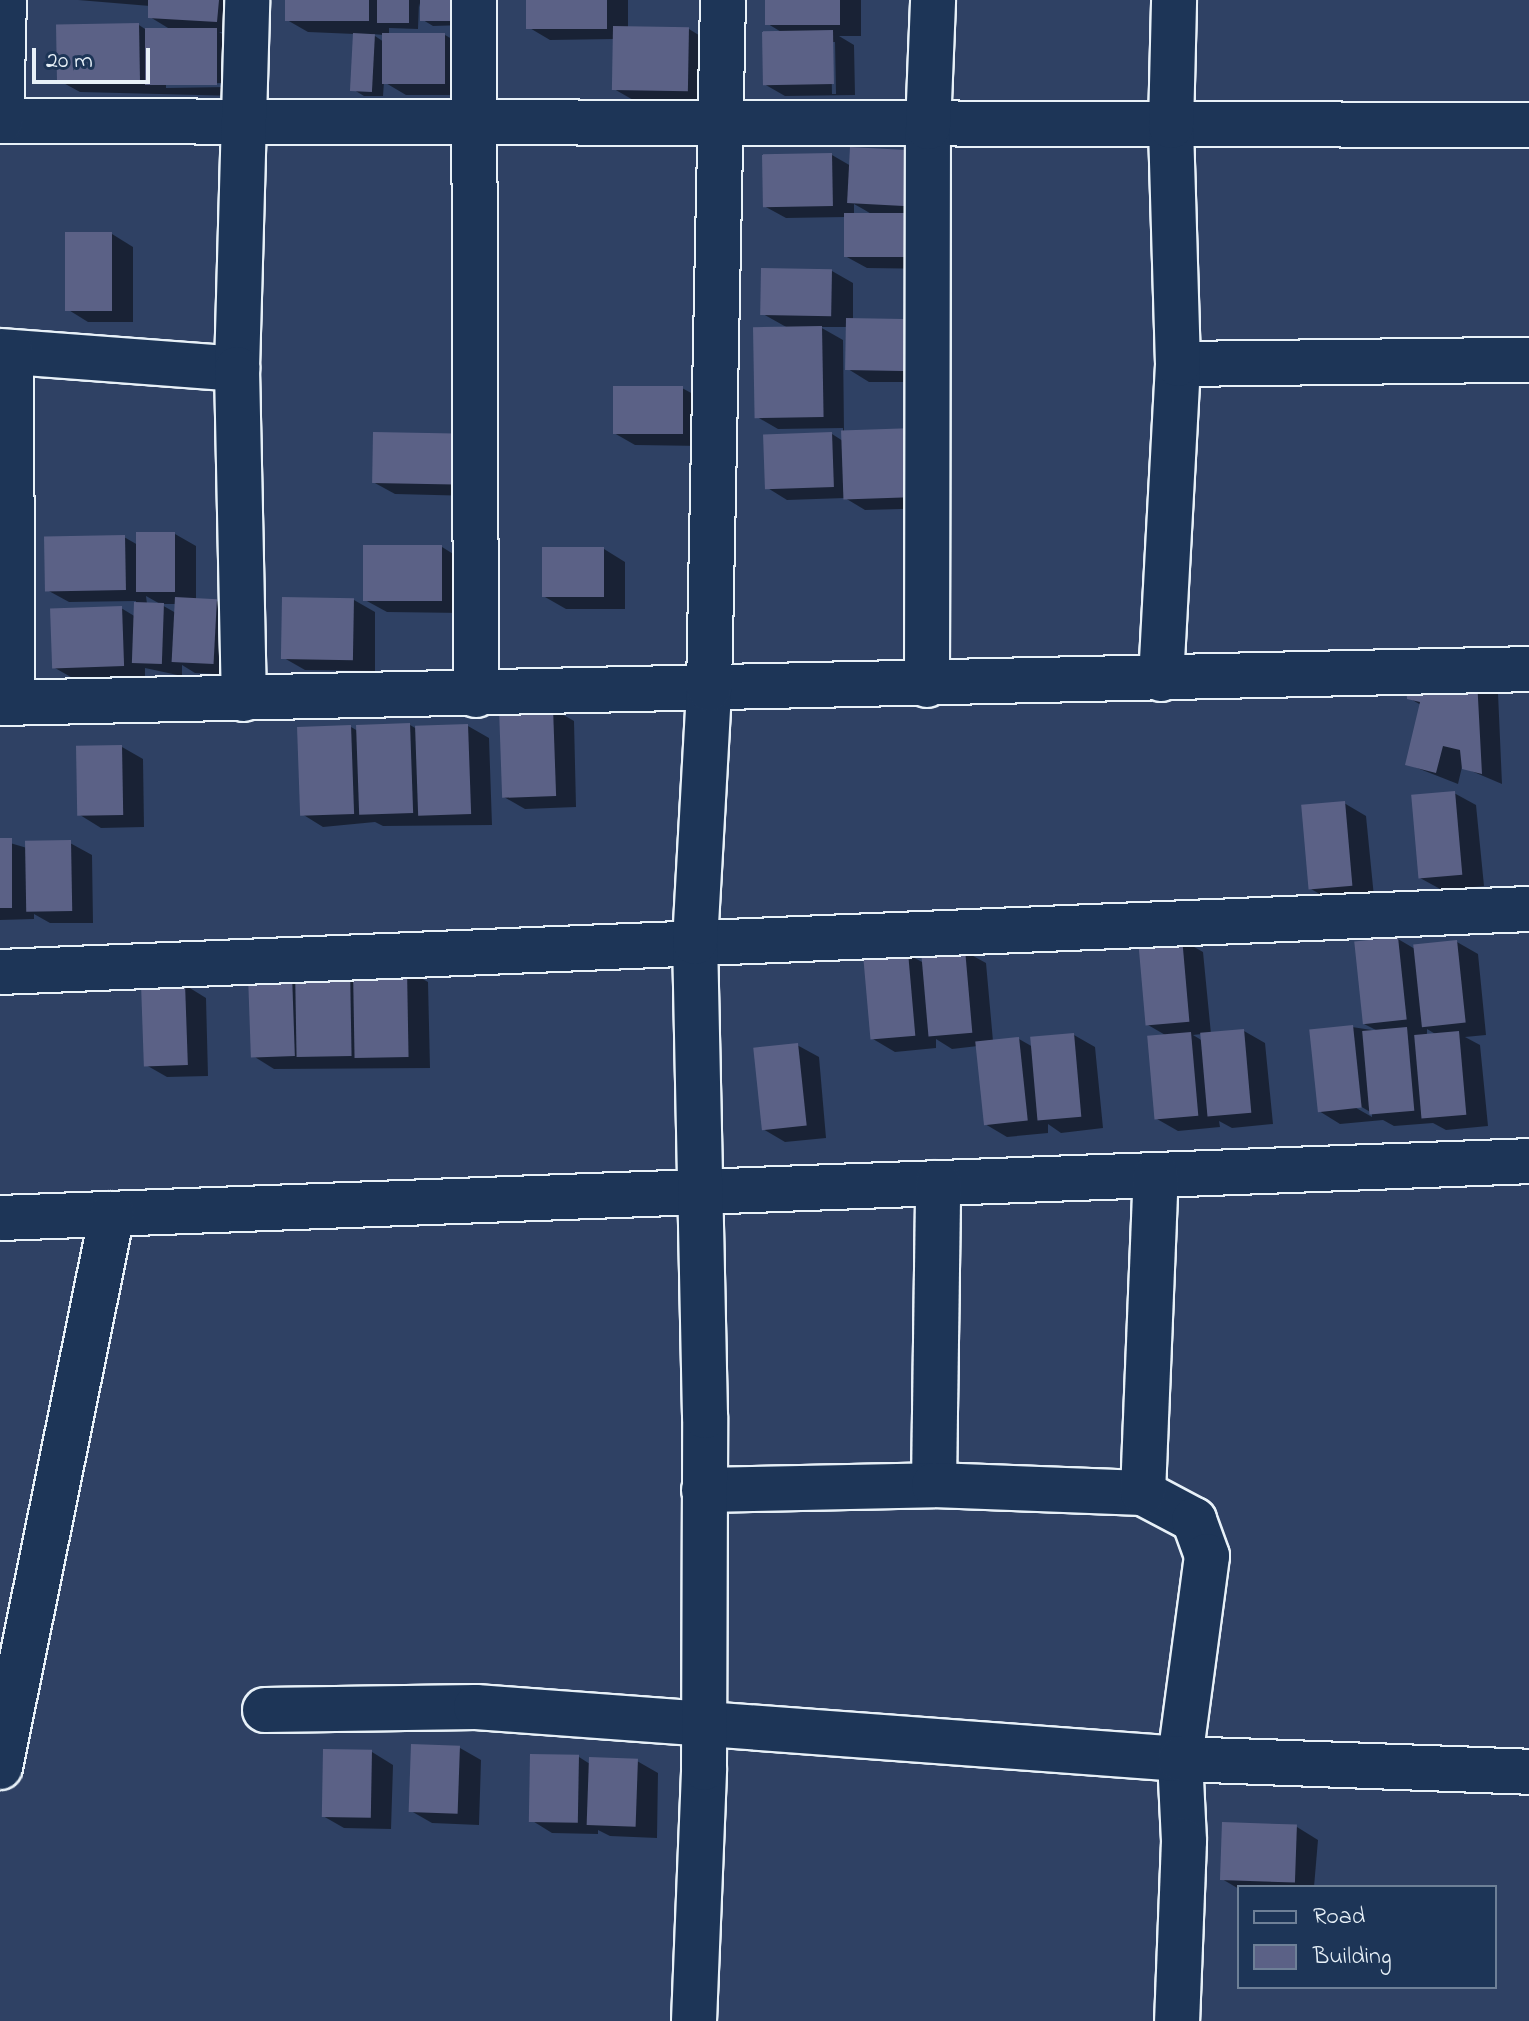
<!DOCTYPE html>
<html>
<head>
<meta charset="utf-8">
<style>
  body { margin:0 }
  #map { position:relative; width:1529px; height:2021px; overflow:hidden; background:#2f4164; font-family:"Indie Flower",sans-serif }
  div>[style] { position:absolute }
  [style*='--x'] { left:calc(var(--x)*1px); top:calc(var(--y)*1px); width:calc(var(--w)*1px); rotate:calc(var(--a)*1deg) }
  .shadow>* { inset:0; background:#0007 }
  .building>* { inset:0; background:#5b6186; transform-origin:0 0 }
  .roads { filter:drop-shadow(2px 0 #e8f1f8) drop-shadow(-2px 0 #e8f1f8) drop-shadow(0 2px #e8f1f8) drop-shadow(0 -2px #e8f1f8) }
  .minor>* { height:44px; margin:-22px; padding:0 22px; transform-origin:22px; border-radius:22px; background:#1d3557 }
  span { translate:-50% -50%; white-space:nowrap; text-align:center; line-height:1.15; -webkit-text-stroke:7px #1d3557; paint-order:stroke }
  .legend { position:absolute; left:1237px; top:1885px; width:260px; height:104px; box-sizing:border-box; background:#1d3557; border:2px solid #6e8097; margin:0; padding:10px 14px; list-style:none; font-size:24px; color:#e8f1f8 }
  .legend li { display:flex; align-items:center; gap:16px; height:40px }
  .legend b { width:40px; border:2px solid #6e8097 }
  .scale { position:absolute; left:32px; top:48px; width:118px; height:36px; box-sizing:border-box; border:4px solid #e8f1f8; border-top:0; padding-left:10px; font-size:24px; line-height:28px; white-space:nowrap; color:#e8f1f8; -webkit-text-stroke:6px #1d3557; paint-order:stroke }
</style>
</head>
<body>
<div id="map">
  <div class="shadow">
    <div style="clip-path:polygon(evenodd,78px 0,240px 0,239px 33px,219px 32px,238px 43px,238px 96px,80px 92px,58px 80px,139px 25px,148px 31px,173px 31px,150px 17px,150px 6px,78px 0,227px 83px,227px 87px,166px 88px,166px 84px,227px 83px)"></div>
    <div style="clip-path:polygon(evenodd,287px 0,465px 0,465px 25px,433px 26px,423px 20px,419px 3px,418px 29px,389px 28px,389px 35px,445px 35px,466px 47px,466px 95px,406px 95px,384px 82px,383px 96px,364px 96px,354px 90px,355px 34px,308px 32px,287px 20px,287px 0,372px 34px,384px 35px,384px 42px,372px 34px)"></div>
    <div style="clip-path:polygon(528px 0,628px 0,628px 28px,689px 29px,710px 42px,709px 102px,635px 101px,614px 89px,615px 39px,550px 40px,528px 27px)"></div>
    <div style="clip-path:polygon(evenodd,767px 0,861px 0,861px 36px,839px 36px,854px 45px,855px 95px,785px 96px,764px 84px,783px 33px,768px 24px,767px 0,831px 42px,835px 42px,836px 94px,832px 94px,831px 42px)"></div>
    <div style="clip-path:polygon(evenodd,916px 152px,939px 269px,867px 268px,845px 256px,846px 217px,786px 218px,764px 206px,832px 155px,851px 166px,916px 152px,854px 204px,863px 209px,873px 215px,854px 215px,854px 204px)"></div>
    <div style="clip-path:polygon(112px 234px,133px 247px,133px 322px,88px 322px,67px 309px)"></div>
    <div style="clip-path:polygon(832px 271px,853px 283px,853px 320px,939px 382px,869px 382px,848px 369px,848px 327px,820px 327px,843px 340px,844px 432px,938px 508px,865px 510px,845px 498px,787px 500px,766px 487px,832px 434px,843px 441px,843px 428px,778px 429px,757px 417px,788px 328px,763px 314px)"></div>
    <div style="clip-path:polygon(682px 388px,704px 400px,703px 446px,635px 445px,614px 433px)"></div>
    <div style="clip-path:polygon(454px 436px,474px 496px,395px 494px,373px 482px)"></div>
    <div style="clip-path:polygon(evenodd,175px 534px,196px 546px,196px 600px,217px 601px,238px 613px,235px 675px,195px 673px,182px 665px,182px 676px,145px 668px,145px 677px,76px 680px,55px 668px,121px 608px,136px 617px,136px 601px,69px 602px,47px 590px,124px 537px,138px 545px,175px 534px,146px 596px,162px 605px,147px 604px,146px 596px,175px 534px,160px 604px,176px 604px,176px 613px,160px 604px)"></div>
    <div style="clip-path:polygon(442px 547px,463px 560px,463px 613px,387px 612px,365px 600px)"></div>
    <div style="clip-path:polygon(604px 549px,625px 562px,625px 609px,566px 609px,545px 597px)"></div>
    <div style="clip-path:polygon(354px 600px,375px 612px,375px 671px,305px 670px,284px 658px)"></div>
    <div style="clip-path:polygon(1477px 681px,1498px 693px,1502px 784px,1462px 767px,1458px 784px,1407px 764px,1421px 705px,1409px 698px)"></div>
    <div style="clip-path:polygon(553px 709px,574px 721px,576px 807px,525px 809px,504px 797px)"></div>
    <div style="clip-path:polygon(410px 725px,417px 729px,468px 726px,489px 738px,492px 825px,383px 826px,375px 822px,323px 827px,302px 814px,351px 727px,358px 731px)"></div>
    <div style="clip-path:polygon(122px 747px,143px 759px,144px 827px,101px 828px,80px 815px)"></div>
    <div style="clip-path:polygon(1454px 793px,1476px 805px,1484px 886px,1442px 890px,1420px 878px)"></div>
    <div style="clip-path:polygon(1344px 803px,1366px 816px,1374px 897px,1332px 901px,1311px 889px)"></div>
    <div style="clip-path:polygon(0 840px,27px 848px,70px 843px,92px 855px,93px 923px,50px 923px,34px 914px,34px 919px,0 920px)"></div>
    <div style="clip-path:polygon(evenodd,1398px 939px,1415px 949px,1457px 942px,1478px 954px,1486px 1035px,1465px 1037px,1480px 1045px,1488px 1126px,1446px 1130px,1433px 1123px,1394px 1126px,1383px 1120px,1340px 1124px,1319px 1111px,1352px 1027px,1378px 1031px,1364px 1024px,1398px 939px,1427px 1029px,1437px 1035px,1427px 1035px,1427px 1029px,1398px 939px,1353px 1102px,1372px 1113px,1372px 1117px,1351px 1105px,1353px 1102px)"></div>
    <div style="clip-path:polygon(evenodd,1182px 940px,1203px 952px,1211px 1034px,1244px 1031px,1265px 1043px,1273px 1124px,1232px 1128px,1219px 1121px,1220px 1127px,1178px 1131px,1157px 1119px,1167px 1036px,1148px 1025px,1182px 940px,1202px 1034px,1203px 1041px,1193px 1035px,1202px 1034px)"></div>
    <div style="clip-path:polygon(964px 951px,986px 963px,993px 1041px,1019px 1039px,1033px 1047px,1074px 1035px,1095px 1047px,1103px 1128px,1061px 1133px,1048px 1124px,1048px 1133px,1007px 1137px,985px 1124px,978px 1046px,952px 1049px,936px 1039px,936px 1048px,895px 1052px,873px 1039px,907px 954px,924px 963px)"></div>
    <div style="clip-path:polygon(407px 970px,428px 982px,430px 1068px,274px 1069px,253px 1056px,250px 978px)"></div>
    <div style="clip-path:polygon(185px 985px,206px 998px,208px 1076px,167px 1077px,146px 1065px)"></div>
    <div style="clip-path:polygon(797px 1045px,819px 1057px,826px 1138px,785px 1142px,763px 1129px)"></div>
    <div style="clip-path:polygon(460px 1748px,481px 1760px,479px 1825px,432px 1823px,411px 1811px)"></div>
    <div style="clip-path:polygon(372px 1752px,393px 1765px,391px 1829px,344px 1828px,323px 1816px)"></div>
    <div style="clip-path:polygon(579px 1757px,590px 1764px,637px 1761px,658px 1773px,657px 1838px,610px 1836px,598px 1830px,598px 1834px,552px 1833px,531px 1820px)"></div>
    <div style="clip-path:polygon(1297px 1827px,1318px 1840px,1314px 1887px,1239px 1889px,1222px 1879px)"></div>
  </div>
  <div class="building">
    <div style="clip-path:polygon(148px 0,219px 0,217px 22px,148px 18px)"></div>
    <div style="left:285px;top:0;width:84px;height:21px"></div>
    <div style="left:377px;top:0;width:32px;height:23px"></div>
    <div style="left:420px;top:0;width:36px;height:21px"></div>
    <div style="left:526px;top:0;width:81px;height:29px"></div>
    <div style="left:765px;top:0;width:75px;height:25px"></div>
    <div style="left:139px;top:23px;width:57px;height:83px;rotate:89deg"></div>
    <div style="left:613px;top:26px;width:76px;height:64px;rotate:1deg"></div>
    <div style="left:217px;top:28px;width:57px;height:72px;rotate:90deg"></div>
    <div style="left:833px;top:30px;width:54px;height:71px;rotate:89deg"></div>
    <div style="left:353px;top:33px;width:22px;height:58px;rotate:3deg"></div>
    <div style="left:382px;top:33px;width:63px;height:51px"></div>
    <div style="left:850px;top:147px;width:66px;height:56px;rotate:3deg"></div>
    <div style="left:832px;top:153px;width:53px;height:70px;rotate:89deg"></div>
    <div style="left:844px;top:213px;width:75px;height:44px"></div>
    <div style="left:65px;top:232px;width:47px;height:79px"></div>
    <div style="left:761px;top:268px;width:71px;height:47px;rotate:1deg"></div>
    <div style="left:846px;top:318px;width:72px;height:52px;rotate:1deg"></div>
    <div style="left:822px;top:326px;width:91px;height:69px;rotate:89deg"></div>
    <div style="left:613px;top:386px;width:70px;height:48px"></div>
    <div style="left:915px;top:428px;width:69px;height:74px;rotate:88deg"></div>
    <div style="left:373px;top:432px;width:82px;height:51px;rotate:1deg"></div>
    <div style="left:832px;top:432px;width:55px;height:69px;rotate:88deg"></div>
    <div style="left:136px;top:532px;width:39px;height:60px"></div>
    <div style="left:125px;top:535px;width:55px;height:81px;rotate:89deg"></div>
    <div style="left:363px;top:545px;width:79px;height:56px"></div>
    <div style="left:604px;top:547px;width:50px;height:62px;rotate:90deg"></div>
    <div style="left:175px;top:597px;width:42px;height:65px;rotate:3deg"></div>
    <div style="left:282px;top:597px;width:72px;height:62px;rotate:1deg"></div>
    <div style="left:134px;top:602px;width:30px;height:61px;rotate:2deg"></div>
    <div style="left:122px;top:606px;width:60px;height:72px;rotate:88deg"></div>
    <div style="clip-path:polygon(1477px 679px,1482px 774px,1462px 769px,1460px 750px,1443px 746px,1436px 773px,1405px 765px,1420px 702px,1407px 699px,1406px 682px)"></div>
    <div style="left:553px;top:707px;width:89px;height:54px;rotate:88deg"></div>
    <div style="left:410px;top:723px;width:90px;height:54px;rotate:88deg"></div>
    <div style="left:468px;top:724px;width:90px;height:53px;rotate:88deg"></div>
    <div style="left:351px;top:725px;width:89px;height:54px;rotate:88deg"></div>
    <div style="left:122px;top:745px;width:70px;height:46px;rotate:89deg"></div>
    <div style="left:1455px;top:791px;width:84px;height:44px;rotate:85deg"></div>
    <div style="left:1345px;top:801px;width:85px;height:44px;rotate:85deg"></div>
    <div style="left:0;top:838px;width:12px;height:70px"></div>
    <div style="left:71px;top:840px;width:71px;height:46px;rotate:89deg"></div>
    <div style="left:1182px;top:937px;width:85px;height:44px;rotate:85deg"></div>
    <div style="left:1398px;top:937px;width:83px;height:44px;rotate:84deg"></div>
    <div style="left:1457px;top:940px;width:83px;height:44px;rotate:84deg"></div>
    <div style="left:965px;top:949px;width:84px;height:44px;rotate:85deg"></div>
    <div style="left:908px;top:952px;width:84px;height:45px;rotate:85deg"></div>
    <div style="left:350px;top:966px;width:90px;height:55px;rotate:89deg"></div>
    <div style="left:407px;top:968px;width:89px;height:54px;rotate:89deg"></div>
    <div style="left:292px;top:974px;width:82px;height:44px;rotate:88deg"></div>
    <div style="left:185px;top:983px;width:82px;height:44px;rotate:88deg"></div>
    <div style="left:1353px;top:1025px;width:83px;height:44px;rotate:84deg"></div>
    <div style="left:1407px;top:1027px;width:84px;height:45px;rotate:85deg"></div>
    <div style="left:1244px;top:1029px;width:84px;height:44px;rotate:85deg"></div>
    <div style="left:1459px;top:1031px;width:84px;height:45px;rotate:85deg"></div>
    <div style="left:1191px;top:1032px;width:84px;height:44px;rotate:85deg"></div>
    <div style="left:1074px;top:1033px;width:84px;height:44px;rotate:85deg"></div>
    <div style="left:1019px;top:1037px;width:84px;height:44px;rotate:84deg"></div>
    <div style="left:798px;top:1043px;width:83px;height:45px;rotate:84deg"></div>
    <div style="left:411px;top:1744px;width:49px;height:68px;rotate:2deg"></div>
    <div style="left:323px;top:1749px;width:49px;height:68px;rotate:1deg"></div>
    <div style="left:530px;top:1754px;width:49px;height:68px;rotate:1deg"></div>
    <div style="left:589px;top:1757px;width:49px;height:68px;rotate:2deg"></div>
    <div style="left:1222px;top:1822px;width:75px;height:58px;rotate:2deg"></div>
  </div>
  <div class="roads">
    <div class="minor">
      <div style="--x:474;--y:0;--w:695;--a:89.84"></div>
      <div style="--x:0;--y:121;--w:1529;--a:0.15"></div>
      <div style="--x:1;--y:121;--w:121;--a:-88.6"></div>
      <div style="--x:0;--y:351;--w:238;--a:4.3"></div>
      <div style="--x:237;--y:369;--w:369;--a:-88.4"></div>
      <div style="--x:11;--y:352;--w:351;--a:89.8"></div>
      <div style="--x:1178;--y:364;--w:351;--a:-0.7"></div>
      <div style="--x:237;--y:369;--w:330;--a:88.8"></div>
      <div style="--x:1161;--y:679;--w:315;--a:-86.9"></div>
      <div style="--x:1178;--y:364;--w:238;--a:-91.7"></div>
      <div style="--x:1171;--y:126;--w:126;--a:-88.6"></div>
      <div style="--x:927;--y:685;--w:558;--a:-89.9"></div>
      <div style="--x:928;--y:127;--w:127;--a:-87.7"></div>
      <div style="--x:0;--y:703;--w:1529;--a:-1.27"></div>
      <div style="--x:0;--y:972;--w:1530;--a:-2.36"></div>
      <div style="--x:0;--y:1218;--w:1530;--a:-2.13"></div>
      <div style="--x:934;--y:1485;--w:302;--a:-89.2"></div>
      <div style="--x:704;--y:1490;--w:230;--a:-1.2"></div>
      <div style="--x:934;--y:1485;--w:209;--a:2.2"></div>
      <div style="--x:1143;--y:1493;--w:58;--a:27.9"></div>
      <div style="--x:1194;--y:1520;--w:38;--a:70"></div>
      <div style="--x:1207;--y:1556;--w:205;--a:97.6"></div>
      <div style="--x:1180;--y:1759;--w:82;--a:87.2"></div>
      <div style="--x:1184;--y:1841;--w:180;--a:92.2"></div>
      <div style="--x:1143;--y:1493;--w:318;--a:-87.7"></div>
      <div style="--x:265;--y:1710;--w:211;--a:-0.8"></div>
      <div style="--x:476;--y:1707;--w:706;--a:4.22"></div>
      <div style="--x:1180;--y:1759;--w:349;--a:2.1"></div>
      <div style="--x:0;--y:1767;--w:564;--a:-78.55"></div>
      <div style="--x:694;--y:2021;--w:253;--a:-87.7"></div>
      <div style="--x:704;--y:1768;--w:352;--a:-89.8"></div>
      <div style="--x:705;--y:1416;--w:474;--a:-91.2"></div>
      <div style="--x:695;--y:942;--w:253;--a:-86.8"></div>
      <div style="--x:709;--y:689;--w:689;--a:-88.84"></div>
    </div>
  </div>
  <ul class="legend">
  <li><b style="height:10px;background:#1d3557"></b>Road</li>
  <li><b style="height:22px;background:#5b6186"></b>Building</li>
  </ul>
  <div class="scale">20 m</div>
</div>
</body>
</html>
